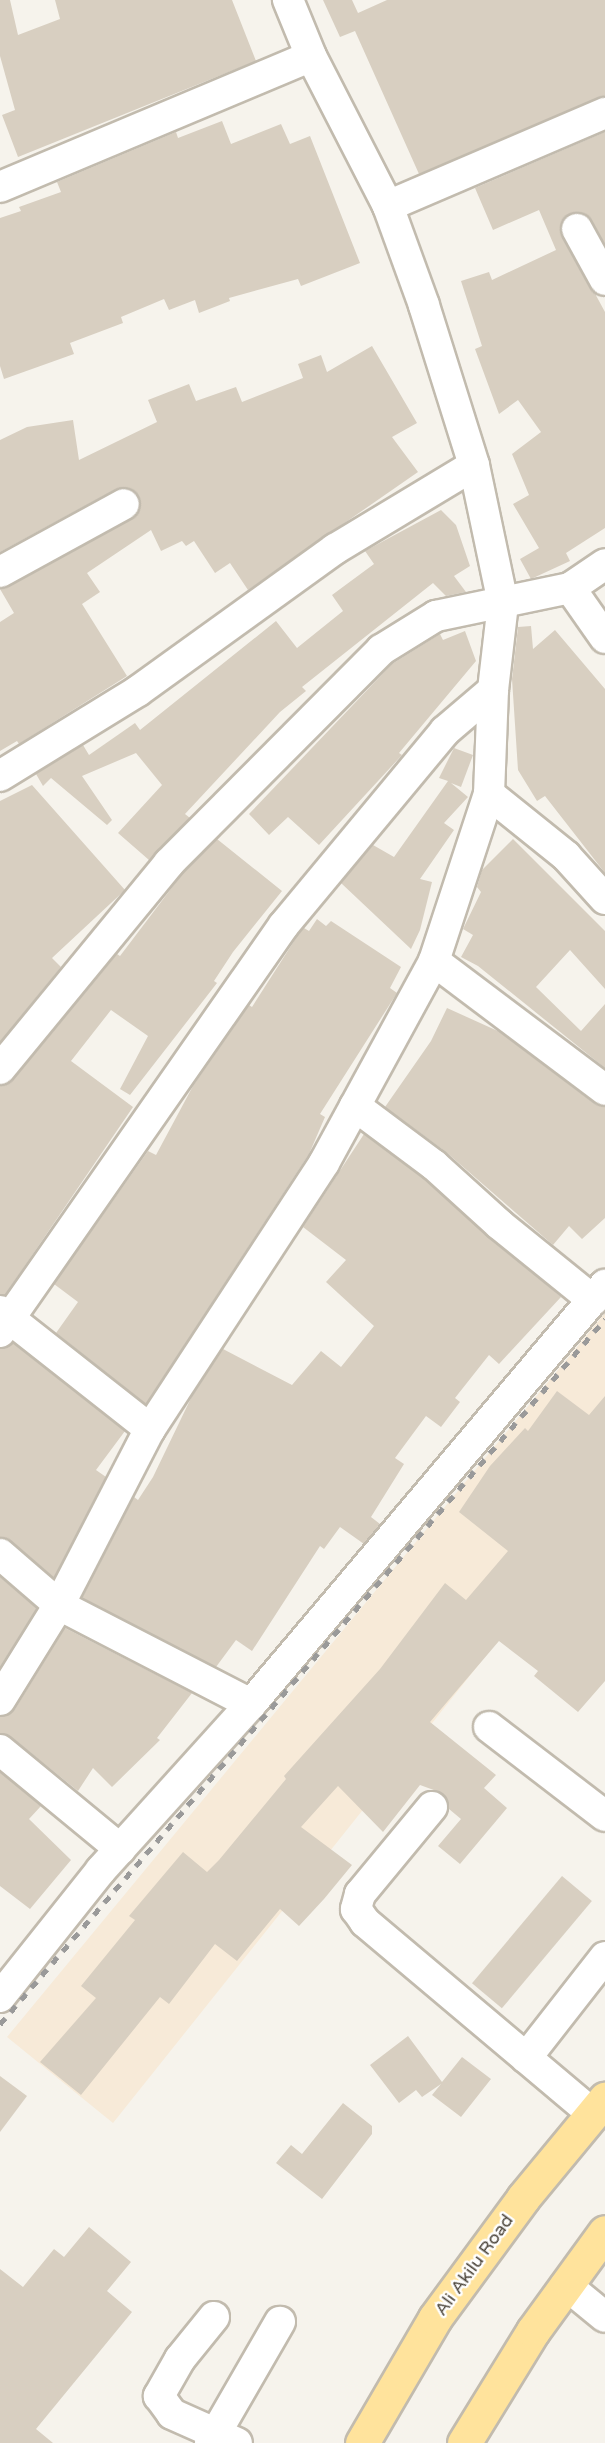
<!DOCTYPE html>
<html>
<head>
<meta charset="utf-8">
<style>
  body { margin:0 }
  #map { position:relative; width:605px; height:2443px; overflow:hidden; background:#f6f3ec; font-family:"Varela Round",sans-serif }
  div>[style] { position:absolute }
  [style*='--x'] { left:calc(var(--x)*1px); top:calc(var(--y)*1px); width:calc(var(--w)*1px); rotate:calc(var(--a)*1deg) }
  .commercial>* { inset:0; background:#f7ead8 }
  .building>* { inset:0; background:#d8cfc1; transform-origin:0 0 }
  .roads { filter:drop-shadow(2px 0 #c2bbae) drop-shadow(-2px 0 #c2bbae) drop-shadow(0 2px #c2bbae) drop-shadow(0 -2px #c2bbae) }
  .minor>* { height:30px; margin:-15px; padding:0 15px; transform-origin:15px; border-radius:15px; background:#fff }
  .major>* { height:33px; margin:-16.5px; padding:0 16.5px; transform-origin:16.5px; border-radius:16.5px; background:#ffe39c }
  .rail>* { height:4.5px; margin-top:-2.25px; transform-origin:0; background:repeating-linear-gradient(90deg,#9a9a9a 0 8px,transparent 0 16px) }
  span { translate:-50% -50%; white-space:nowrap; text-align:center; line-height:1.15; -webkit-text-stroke:5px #fff; paint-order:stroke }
  .street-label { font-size:18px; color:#4b4439 }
</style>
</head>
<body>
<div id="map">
  <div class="commercial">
    <div style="clip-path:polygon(605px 1313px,605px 1515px,492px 1648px,113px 2123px,7px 2037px)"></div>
  </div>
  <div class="building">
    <div style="clip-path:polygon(0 0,10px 0,18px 35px,60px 19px,55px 0,232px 0,256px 61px,18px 157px,2px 115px,15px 110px,0 56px)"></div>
    <div style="clip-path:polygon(323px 0,352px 0,358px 13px,387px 0,605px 0,605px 96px,419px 174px,355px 31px,340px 37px)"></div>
    <div style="clip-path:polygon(222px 121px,231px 144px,281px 124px,290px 144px,310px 136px,360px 263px,301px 286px,298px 279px,229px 298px,230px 301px,199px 313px,195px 300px,169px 310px,164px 299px,121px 317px,123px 323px,70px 343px,74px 354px,4px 379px,0 366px,0 218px,21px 211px,19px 207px,61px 192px,57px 182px,176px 132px,178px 138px)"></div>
    <div style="clip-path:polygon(605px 132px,605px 244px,585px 214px,568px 214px,560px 229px,605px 312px,605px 528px,566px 553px,570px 561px,531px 579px,520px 559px,539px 548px,513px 504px,529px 495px,512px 454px,541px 432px,518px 400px,499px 414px,475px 349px,482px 346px,461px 281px,489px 272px,492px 280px,556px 250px,539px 210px,493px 230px,475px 188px)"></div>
    <div style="clip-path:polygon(372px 346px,417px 423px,392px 437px,418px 472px,248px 590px,230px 563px,215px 573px,194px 541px,186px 546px,182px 541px,161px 551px,151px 530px,87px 573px,100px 592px,82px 604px,127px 676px,19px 744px,17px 741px,0 751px,0 622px,14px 613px,0 589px,132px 519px,141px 504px,133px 490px,116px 489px,0 552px,0 440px,27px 427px,73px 420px,79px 460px,157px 422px,148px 400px,189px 384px,196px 401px,236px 387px,242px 402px,303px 378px,298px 364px,321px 355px,327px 372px)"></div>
    <div style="clip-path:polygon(441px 510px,456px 525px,470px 566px,454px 576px,466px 592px,446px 596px,433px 583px,302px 687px,306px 691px,280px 712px,185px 814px,190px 818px,149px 860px,118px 833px,162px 785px,136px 753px,82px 776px,112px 820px,107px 825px,51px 778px,43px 786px,36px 774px,83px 745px,89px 755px,135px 723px,140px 730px,276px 621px,297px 648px,343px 611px,332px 595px,374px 564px,365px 551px)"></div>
    <div style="clip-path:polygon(531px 626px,533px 649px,555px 630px,605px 689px,605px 873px,545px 796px,537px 801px,518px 770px,512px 679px,518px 627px)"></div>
    <div style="clip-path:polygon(465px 631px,476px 661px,399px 753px,402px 755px,319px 845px,288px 817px,269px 835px,249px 814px,392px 664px,440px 634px,443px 640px)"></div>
    <div style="clip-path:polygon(454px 748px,473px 755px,461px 787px,451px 783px,468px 797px,444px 823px,454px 830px,420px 879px,432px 882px,420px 930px,411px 949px,341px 883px,373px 845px,394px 857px,448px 781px,439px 778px)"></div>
    <div style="clip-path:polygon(32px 785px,125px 890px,52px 958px,61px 967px,0 1042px,0 801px)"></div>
    <div style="clip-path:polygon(217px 839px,282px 891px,233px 952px,214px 981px,217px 983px,130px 1095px,120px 1089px,148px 1036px,111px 1010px,71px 1061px,133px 1107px,5px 1295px,0 1294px,0 1086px,13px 1080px,117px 954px,120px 956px,183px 873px)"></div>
    <div style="clip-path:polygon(513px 839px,605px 931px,605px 989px,570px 950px,536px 987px,581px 1031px,605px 1004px,605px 1068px,478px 966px,461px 957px,473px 935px,463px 929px,481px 892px,477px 887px,482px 870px)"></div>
    <div style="clip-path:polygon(317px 919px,326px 926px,331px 921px,401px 967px,390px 988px,397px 993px,320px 1114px,325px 1117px,309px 1154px,146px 1404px,56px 1333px,78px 1302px,54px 1284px,148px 1151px,156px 1155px,193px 1086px,249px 1005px,252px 1007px,298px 935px,304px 928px,309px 931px)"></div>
    <div style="clip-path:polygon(447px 1008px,500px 1032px,595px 1104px,605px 1107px,605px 1218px,582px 1239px,569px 1226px,553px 1245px,446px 1152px,385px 1107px,431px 1041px)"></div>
    <div style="clip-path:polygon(364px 1134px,423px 1178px,561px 1297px,499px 1364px,489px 1355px,455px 1398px,460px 1402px,441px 1427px,426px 1416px,395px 1458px,404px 1464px,371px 1517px,380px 1524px,364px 1544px,340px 1527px,324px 1549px,320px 1546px,252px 1651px,236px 1640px,216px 1667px,82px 1598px,134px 1497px,138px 1500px,153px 1477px,192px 1396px,223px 1349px,292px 1385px,321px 1351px,341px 1367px,374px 1326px,326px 1282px,346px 1260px,303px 1227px)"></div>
    <div style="clip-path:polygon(13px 1343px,125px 1431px,96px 1470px,106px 1477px,54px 1578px,11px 1541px,0 1537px,0 1349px)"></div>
    <div style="clip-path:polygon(557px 1391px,589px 1415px,605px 1396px,605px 1681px,578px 1712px,534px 1676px,538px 1671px,499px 1641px,430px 1722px,496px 1775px,484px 1788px,507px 1808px,460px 1864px,438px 1846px,461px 1819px,449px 1809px,442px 1793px,420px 1785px,383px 1832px,338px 1786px,301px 1827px,352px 1865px,324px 1899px,299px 1926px,280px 1909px,237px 1961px,215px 1944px,169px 2004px,160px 1997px,81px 2095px,40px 2062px,96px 1998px,81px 1986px,135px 1920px,129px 1916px,183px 1852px,207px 1872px,219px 1860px,286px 1779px,284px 1776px,380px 1669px,445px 1583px,466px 1600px,508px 1551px,459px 1512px,490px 1466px,525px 1428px,528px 1431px)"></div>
    <div style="clip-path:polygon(0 1577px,37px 1608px,0 1667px)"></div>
    <div style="clip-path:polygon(65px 1628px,192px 1693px,157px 1738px,160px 1740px,112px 1787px,93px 1768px,78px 1791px,11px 1737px,0 1733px,0 1717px,15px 1709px)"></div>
    <div style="clip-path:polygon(0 1772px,41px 1806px,29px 1819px,71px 1860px,30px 1909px,0 1886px)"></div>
    <div style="left:562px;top:1876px;width:39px;height:140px;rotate:40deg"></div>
    <div style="clip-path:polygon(408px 2036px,442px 2082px,462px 2057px,491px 2079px,461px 2117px,432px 2095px,441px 2084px,422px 2097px,416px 2090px,399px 2103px,370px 2065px)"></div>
    <div style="clip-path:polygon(0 2076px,27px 2096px,0 2132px)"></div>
    <div style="clip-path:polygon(343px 2103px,372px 2126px,372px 2134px,322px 2199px,276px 2163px,291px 2145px,302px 2154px)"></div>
    <div style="clip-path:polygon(89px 2227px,131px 2262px,107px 2291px,132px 2312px,36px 2429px,53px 2443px,0 2443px,0 2269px,23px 2287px,54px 2249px,64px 2257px)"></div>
  </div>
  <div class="roads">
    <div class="minor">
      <div style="--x:0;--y:187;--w:337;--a:-22.8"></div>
      <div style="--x:388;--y:206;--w:236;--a:-23.2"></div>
      <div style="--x:577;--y:229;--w:58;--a:61.2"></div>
      <div style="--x:0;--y:572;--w:141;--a:-28.7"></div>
      <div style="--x:570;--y:588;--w:61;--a:55"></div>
      <div style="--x:0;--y:776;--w:162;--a:-31.6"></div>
      <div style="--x:138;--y:691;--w:243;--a:-35.8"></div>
      <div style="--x:335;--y:549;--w:162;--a:-31.1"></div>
      <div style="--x:489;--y:794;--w:99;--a:38.8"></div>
      <div style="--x:566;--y:856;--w:58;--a:47.8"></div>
      <div style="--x:434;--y:961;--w:214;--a:37"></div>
      <div style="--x:0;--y:1069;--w:266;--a:-50.6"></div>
      <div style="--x:169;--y:863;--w:301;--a:-45.1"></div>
      <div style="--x:381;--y:650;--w:65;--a:-31.7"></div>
      <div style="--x:436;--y:616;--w:137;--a:-11.8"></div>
      <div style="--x:570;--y:588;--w:42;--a:-34.4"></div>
      <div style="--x:355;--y:1106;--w:99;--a:36.8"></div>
      <div style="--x:434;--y:1165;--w:88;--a:42.2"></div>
      <div style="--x:499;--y:1224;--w:121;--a:39"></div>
      <div style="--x:0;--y:1311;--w:191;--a:38.2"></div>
      <div style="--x:0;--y:1332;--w:496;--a:-55.1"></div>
      <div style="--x:284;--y:925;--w:252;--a:-50.3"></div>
      <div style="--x:445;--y:731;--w:63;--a:-40.5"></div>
      <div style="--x:0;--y:1554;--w:78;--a:40.8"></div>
      <div style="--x:59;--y:1605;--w:216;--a:27.3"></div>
      <div style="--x:0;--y:1700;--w:112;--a:-58.2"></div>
      <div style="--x:59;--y:1605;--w:198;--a:-62.7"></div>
      <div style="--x:150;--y:1429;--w:318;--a:-56.8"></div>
      <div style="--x:324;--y:1163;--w:230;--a:-61.4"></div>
      <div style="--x:434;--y:961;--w:176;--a:-71.8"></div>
      <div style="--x:489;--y:794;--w:104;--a:-87.8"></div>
      <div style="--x:493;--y:690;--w:88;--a:-83.4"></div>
      <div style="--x:503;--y:603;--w:141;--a:-101.9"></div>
      <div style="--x:474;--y:465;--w:168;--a:-107.4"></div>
      <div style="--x:424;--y:305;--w:105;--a:-110"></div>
      <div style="--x:388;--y:206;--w:169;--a:-117.2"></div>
      <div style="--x:311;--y:56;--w:61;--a:-112.3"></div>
      <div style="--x:489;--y:1727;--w:146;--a:37.5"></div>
      <div style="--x:0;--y:1750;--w:156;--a:39.5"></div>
      <div style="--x:432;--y:1807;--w:113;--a:129.6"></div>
      <div style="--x:360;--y:1894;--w:16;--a:105"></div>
      <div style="--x:356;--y:1909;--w:16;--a:55"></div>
      <div style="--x:365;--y:1922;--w:298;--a:40.1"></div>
      <div style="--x:0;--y:1997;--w:162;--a:-51.5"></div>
      <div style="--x:101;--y:1870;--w:224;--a:-47.9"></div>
      <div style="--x:251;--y:1704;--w:549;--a:-49.81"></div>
      <div style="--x:526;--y:2058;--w:128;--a:-52"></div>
      <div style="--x:566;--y:2285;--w:50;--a:39.4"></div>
      <div style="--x:214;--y:2317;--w:54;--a:129"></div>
      <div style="--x:180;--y:2359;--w:43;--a:119.6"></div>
      <div style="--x:159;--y:2396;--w:22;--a:54"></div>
      <div style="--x:172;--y:2414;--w:71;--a:24"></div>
      <div style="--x:210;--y:2443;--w:140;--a:-60"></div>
    </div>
    <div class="major">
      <div style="--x:362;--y:2443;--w:145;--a:-59.7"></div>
      <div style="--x:435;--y:2318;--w:149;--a:-53.7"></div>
      <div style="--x:523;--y:2198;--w:129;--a:-50.4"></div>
      <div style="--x:464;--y:2443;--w:132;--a:-58.4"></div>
      <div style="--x:533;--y:2331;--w:122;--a:-54"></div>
    </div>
  </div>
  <div class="rail">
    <div style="--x:0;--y:2024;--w:929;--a:-49.37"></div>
  </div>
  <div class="street-label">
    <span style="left:474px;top:2265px;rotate:-54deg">Ali Akilu Road</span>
  </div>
</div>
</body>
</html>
